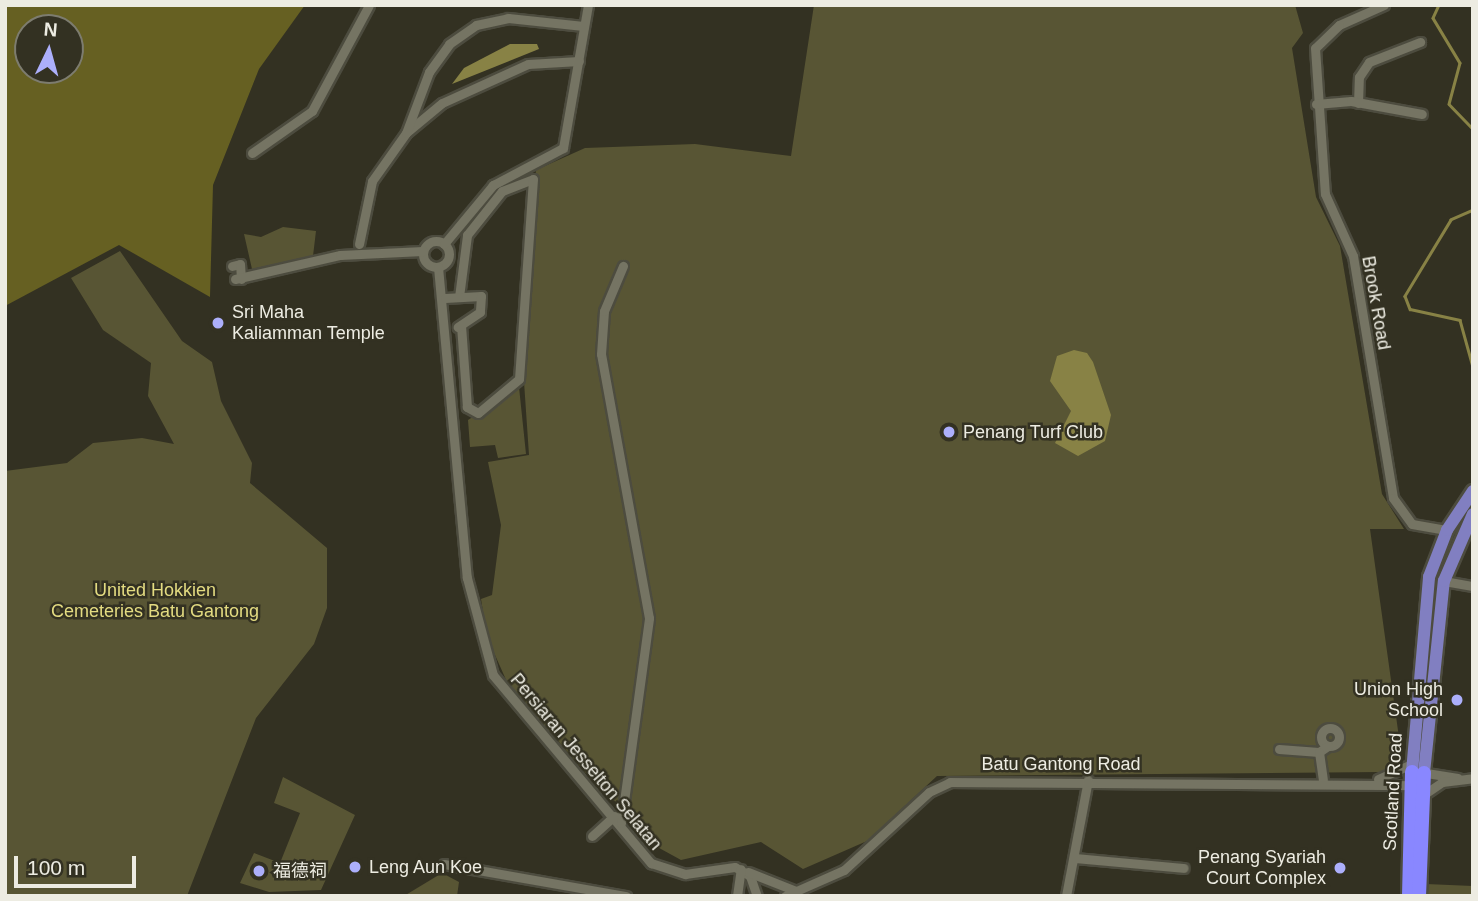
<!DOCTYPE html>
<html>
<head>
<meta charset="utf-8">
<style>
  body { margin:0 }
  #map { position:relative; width:1478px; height:901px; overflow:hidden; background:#333122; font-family:Arial,"Noto Sans SC",sans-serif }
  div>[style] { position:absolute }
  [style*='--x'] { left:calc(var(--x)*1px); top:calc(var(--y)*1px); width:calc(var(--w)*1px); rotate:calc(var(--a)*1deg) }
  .green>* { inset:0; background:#585534 }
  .forest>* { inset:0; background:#666022 }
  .water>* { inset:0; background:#888245 }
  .stream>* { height:2.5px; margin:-1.25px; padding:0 1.25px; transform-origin:1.25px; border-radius:1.25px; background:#888245 }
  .roads { filter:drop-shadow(2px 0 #4d4c3f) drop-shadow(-2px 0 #4d4c3f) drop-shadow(0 2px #4d4c3f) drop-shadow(0 -2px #4d4c3f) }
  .minor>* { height:9px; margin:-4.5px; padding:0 4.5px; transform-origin:4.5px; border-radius:4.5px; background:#757463 }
  .minor>.ring { margin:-4.5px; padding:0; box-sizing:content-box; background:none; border:9px solid #757463; border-radius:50% }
  .major>* { height:12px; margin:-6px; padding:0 6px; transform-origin:6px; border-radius:6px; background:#817fc1 }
  .highway>* { height:14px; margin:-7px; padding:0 7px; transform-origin:7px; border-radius:7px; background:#8987ff }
  .dots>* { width:19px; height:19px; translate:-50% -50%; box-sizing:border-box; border:4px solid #333122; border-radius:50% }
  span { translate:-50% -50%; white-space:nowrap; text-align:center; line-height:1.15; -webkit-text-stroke:5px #333122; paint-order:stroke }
  .street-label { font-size:18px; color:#edece2 }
  .poi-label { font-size:18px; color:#edece2 }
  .left { translate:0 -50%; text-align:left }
  .right { translate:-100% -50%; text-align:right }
  .park-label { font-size:18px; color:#e3db81 }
  .frame { position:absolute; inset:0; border:7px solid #edece2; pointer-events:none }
  .north { position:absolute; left:14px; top:14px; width:70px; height:70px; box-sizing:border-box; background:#333122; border:2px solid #7d7c6f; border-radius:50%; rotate:5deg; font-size:19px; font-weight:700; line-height:28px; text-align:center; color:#edece2 }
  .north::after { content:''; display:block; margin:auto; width:24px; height:32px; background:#acaffb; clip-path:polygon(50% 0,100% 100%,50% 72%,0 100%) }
  .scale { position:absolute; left:14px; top:856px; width:122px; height:32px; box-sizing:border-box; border:4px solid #edece2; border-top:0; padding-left:9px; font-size:21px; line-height:24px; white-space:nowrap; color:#edece2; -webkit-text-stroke:5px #333122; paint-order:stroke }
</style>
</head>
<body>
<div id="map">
  <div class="green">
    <div style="clip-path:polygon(814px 5px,1295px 5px,1303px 33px,1292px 48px,1316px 197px,1340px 246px,1382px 494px,1404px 529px,1370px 529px,1401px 752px,1395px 766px,1381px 772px,937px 776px,867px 841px,803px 869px,761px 842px,681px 860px,650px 843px,635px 814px,605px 795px,507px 682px,487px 637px,481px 599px,492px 595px,501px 525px,488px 462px,529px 455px,521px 338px,536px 170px,585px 148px,695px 144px,791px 156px)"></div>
    <div style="clip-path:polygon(283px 227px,316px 231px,313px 256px,252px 269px,244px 234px,261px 237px)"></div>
    <div style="clip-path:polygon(120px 251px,182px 341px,212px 362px,221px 401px,252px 463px,250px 483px,327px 548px,327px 608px,314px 644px,256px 718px,187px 896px,5px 896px,5px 471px,67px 463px,93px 443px,142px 438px,174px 444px,148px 396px,151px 363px,103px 330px,71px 278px)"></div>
    <div style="clip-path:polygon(519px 387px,526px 454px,498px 458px,495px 445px,470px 447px,468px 420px)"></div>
    <div style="clip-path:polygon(283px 777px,355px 815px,321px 890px,269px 892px,240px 883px,254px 853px,280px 863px,300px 813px,274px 803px)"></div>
    <div style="clip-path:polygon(442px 873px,459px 882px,457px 896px,404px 896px)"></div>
    <div style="clip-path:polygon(1426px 884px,1473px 886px,1473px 896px,1426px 896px)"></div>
  </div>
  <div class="forest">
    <div style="clip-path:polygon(evenodd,5px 5px,305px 5px,259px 69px,213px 185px,210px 297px,119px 245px,5px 306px,5px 5px,28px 28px,70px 28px,70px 70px,28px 70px,28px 28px)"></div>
  </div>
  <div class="water">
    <div style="clip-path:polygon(510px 44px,537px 44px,539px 49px,452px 84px,464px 68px)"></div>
    <div style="clip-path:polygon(1074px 350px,1087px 353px,1093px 362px,1111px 415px,1105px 441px,1078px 456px,1055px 443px,1071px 411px,1050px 381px,1057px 356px)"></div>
  </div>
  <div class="stream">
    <div style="--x:1439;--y:5;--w:14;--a:115"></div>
    <div style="--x:1433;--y:18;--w:52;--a:59"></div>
    <div style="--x:1460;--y:63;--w:42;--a:105"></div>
    <div style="--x:1449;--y:104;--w:35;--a:46"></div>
    <div style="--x:1473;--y:210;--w:24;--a:156"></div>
    <div style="--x:1451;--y:220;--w:89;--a:121.2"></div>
    <div style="--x:1405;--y:296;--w:14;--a:69"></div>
    <div style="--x:1410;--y:309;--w:51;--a:12.4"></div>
    <div style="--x:1460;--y:320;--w:49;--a:74.5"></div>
  </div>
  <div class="roads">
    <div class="minor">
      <div style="--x:1384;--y:5;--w:49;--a:156"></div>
      <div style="--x:1339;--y:25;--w:33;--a:136"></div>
      <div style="--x:1315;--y:48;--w:146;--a:86.1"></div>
      <div style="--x:1325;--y:194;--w:68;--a:65.7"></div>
      <div style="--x:1353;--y:256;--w:245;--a:80.6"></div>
      <div style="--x:1393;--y:498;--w:32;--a:54"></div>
      <div style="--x:1412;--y:524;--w:36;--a:10"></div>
      <div style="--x:1358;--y:103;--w:26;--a:-88"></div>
      <div style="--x:1359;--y:77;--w:18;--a:-56"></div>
      <div style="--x:1369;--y:62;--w:55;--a:-21.4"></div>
      <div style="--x:1316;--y:104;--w:35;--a:-5"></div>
      <div style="--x:1351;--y:101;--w:72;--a:10.4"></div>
      <div style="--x:407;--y:132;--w:45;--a:-39.6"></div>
      <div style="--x:442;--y:103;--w:94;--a:-24.4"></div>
      <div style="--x:528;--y:64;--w:51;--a:-3.4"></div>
      <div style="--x:252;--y:153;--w:73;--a:-35"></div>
      <div style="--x:312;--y:111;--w:120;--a:-61.7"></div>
      <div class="ring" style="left:423px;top:241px;width:17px;height:17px"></div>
      <div style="--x:359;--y:244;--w:64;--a:-78.3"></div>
      <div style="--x:372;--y:181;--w:59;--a:-54.7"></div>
      <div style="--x:406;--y:133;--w:65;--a:-69.3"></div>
      <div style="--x:429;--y:72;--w:34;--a:-54"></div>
      <div style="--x:449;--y:44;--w:33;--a:-35"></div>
      <div style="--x:476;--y:25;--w:33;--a:-12"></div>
      <div style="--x:508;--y:18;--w:76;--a:6"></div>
      <div style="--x:444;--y:244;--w:77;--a:-50.3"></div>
      <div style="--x:493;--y:185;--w:79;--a:-27.9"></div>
      <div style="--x:563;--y:148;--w:145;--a:-80.1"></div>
      <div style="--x:232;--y:266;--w:8;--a:-14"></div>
      <div style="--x:240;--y:264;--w:15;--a:86"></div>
      <div style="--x:438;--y:267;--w:312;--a:84.7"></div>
      <div style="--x:467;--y:578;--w:100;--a:75"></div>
      <div style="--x:493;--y:675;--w:246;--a:50"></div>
      <div style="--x:651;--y:863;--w:36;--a:18"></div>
      <div style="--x:685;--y:874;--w:50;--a:-8"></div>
      <div style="--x:735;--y:867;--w:17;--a:31"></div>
      <div style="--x:750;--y:876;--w:21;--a:71"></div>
      <div style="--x:235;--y:279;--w:108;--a:-12.9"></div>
      <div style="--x:340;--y:255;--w:83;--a:-2.8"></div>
      <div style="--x:459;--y:297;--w:63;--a:-82.6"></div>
      <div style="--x:467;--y:235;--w:56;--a:-51.5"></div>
      <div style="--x:502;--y:191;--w:33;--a:-21"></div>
      <div style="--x:533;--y:179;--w:200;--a:94"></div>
      <div style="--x:519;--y:379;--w:53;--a:140.3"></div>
      <div style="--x:478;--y:413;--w:13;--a:-151"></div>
      <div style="--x:467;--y:407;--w:82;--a:-94.2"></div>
      <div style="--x:445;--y:298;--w:36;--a:-3"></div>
      <div style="--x:481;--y:296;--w:16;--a:94"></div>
      <div style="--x:480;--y:312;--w:27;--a:146"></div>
      <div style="--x:1444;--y:581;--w:29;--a:10"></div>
      <div class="ring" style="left:1321px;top:728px;width:9px;height:9px"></div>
      <div style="--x:1279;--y:749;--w:40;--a:4.3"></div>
      <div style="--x:1319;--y:752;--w:11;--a:-34"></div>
      <div style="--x:1319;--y:752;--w:28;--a:82"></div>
      <div style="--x:1420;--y:772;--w:38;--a:9"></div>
      <div style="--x:1378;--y:779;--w:37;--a:-24"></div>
      <div style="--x:1423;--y:795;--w:23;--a:-34"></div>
      <div style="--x:1442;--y:782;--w:31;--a:-7"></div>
      <div style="--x:621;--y:823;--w:207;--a:-82.2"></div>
      <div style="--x:649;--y:618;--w:268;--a:-100.3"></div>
      <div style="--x:601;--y:354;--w:43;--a:-86"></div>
      <div style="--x:604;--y:311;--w:49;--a:-67.1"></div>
      <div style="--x:592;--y:836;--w:30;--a:-42"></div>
      <div style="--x:1074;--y:858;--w:110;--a:5.2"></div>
      <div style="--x:444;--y:864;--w:185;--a:10"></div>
      <div style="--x:748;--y:872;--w:52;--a:21.6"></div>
      <div style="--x:737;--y:896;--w:27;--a:-82"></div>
      <div style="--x:785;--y:896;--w:64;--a:-23.8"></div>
      <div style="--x:844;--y:870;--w:115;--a:-42.5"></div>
      <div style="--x:929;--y:792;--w:23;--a:-25"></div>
      <div style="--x:950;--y:782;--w:465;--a:0.4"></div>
      <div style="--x:1066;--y:896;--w:118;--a:-79.3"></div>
    </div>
    <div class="major">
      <div style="--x:1412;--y:772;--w:196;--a:-85"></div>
      <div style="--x:1429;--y:577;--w:50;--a:-69"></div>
      <div style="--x:1447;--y:530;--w:47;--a:-56.3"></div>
      <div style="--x:1424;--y:773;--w:193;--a:-84.1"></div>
      <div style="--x:1444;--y:581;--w:73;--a:-66.6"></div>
    </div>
    <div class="highway">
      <div style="--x:1409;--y:896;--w:124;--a:-88.6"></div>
      <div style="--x:1419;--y:896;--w:123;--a:-87.7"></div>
    </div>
  </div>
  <div class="dots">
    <div style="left:218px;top:323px;background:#acaffb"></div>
    <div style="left:949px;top:432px;background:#acaffb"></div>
    <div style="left:1457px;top:700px;background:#acaffb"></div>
    <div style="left:355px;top:867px;background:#acaffb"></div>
    <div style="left:1340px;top:868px;background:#acaffb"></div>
    <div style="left:259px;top:871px;background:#acaffb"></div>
  </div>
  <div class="street-label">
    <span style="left:1376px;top:303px;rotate:80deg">Brook Road</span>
    <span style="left:586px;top:762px;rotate:50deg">Persiaran Jesselton Selatan</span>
    <span style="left:1061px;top:764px">Batu Gantong Road</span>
    <span style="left:1393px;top:792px;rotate:-87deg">Scotland Road</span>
  </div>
  <div class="poi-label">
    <span class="left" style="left:232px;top:323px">Sri Maha<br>Kaliamman Temple</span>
    <span class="left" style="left:963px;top:432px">Penang Turf Club</span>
    <span class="right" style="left:1443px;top:700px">Union High<br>School</span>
    <span class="right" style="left:1326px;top:868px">Penang Syariah<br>Court Complex</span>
    <span class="left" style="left:369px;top:867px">Leng Aun Koe</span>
    <span class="left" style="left:273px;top:871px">福德祠</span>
  </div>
  <div class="park-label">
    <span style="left:155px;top:601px">United Hokkien<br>Cemeteries Batu Gantong</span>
  </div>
  <div class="frame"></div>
  <div class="north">N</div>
  <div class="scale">100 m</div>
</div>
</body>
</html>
